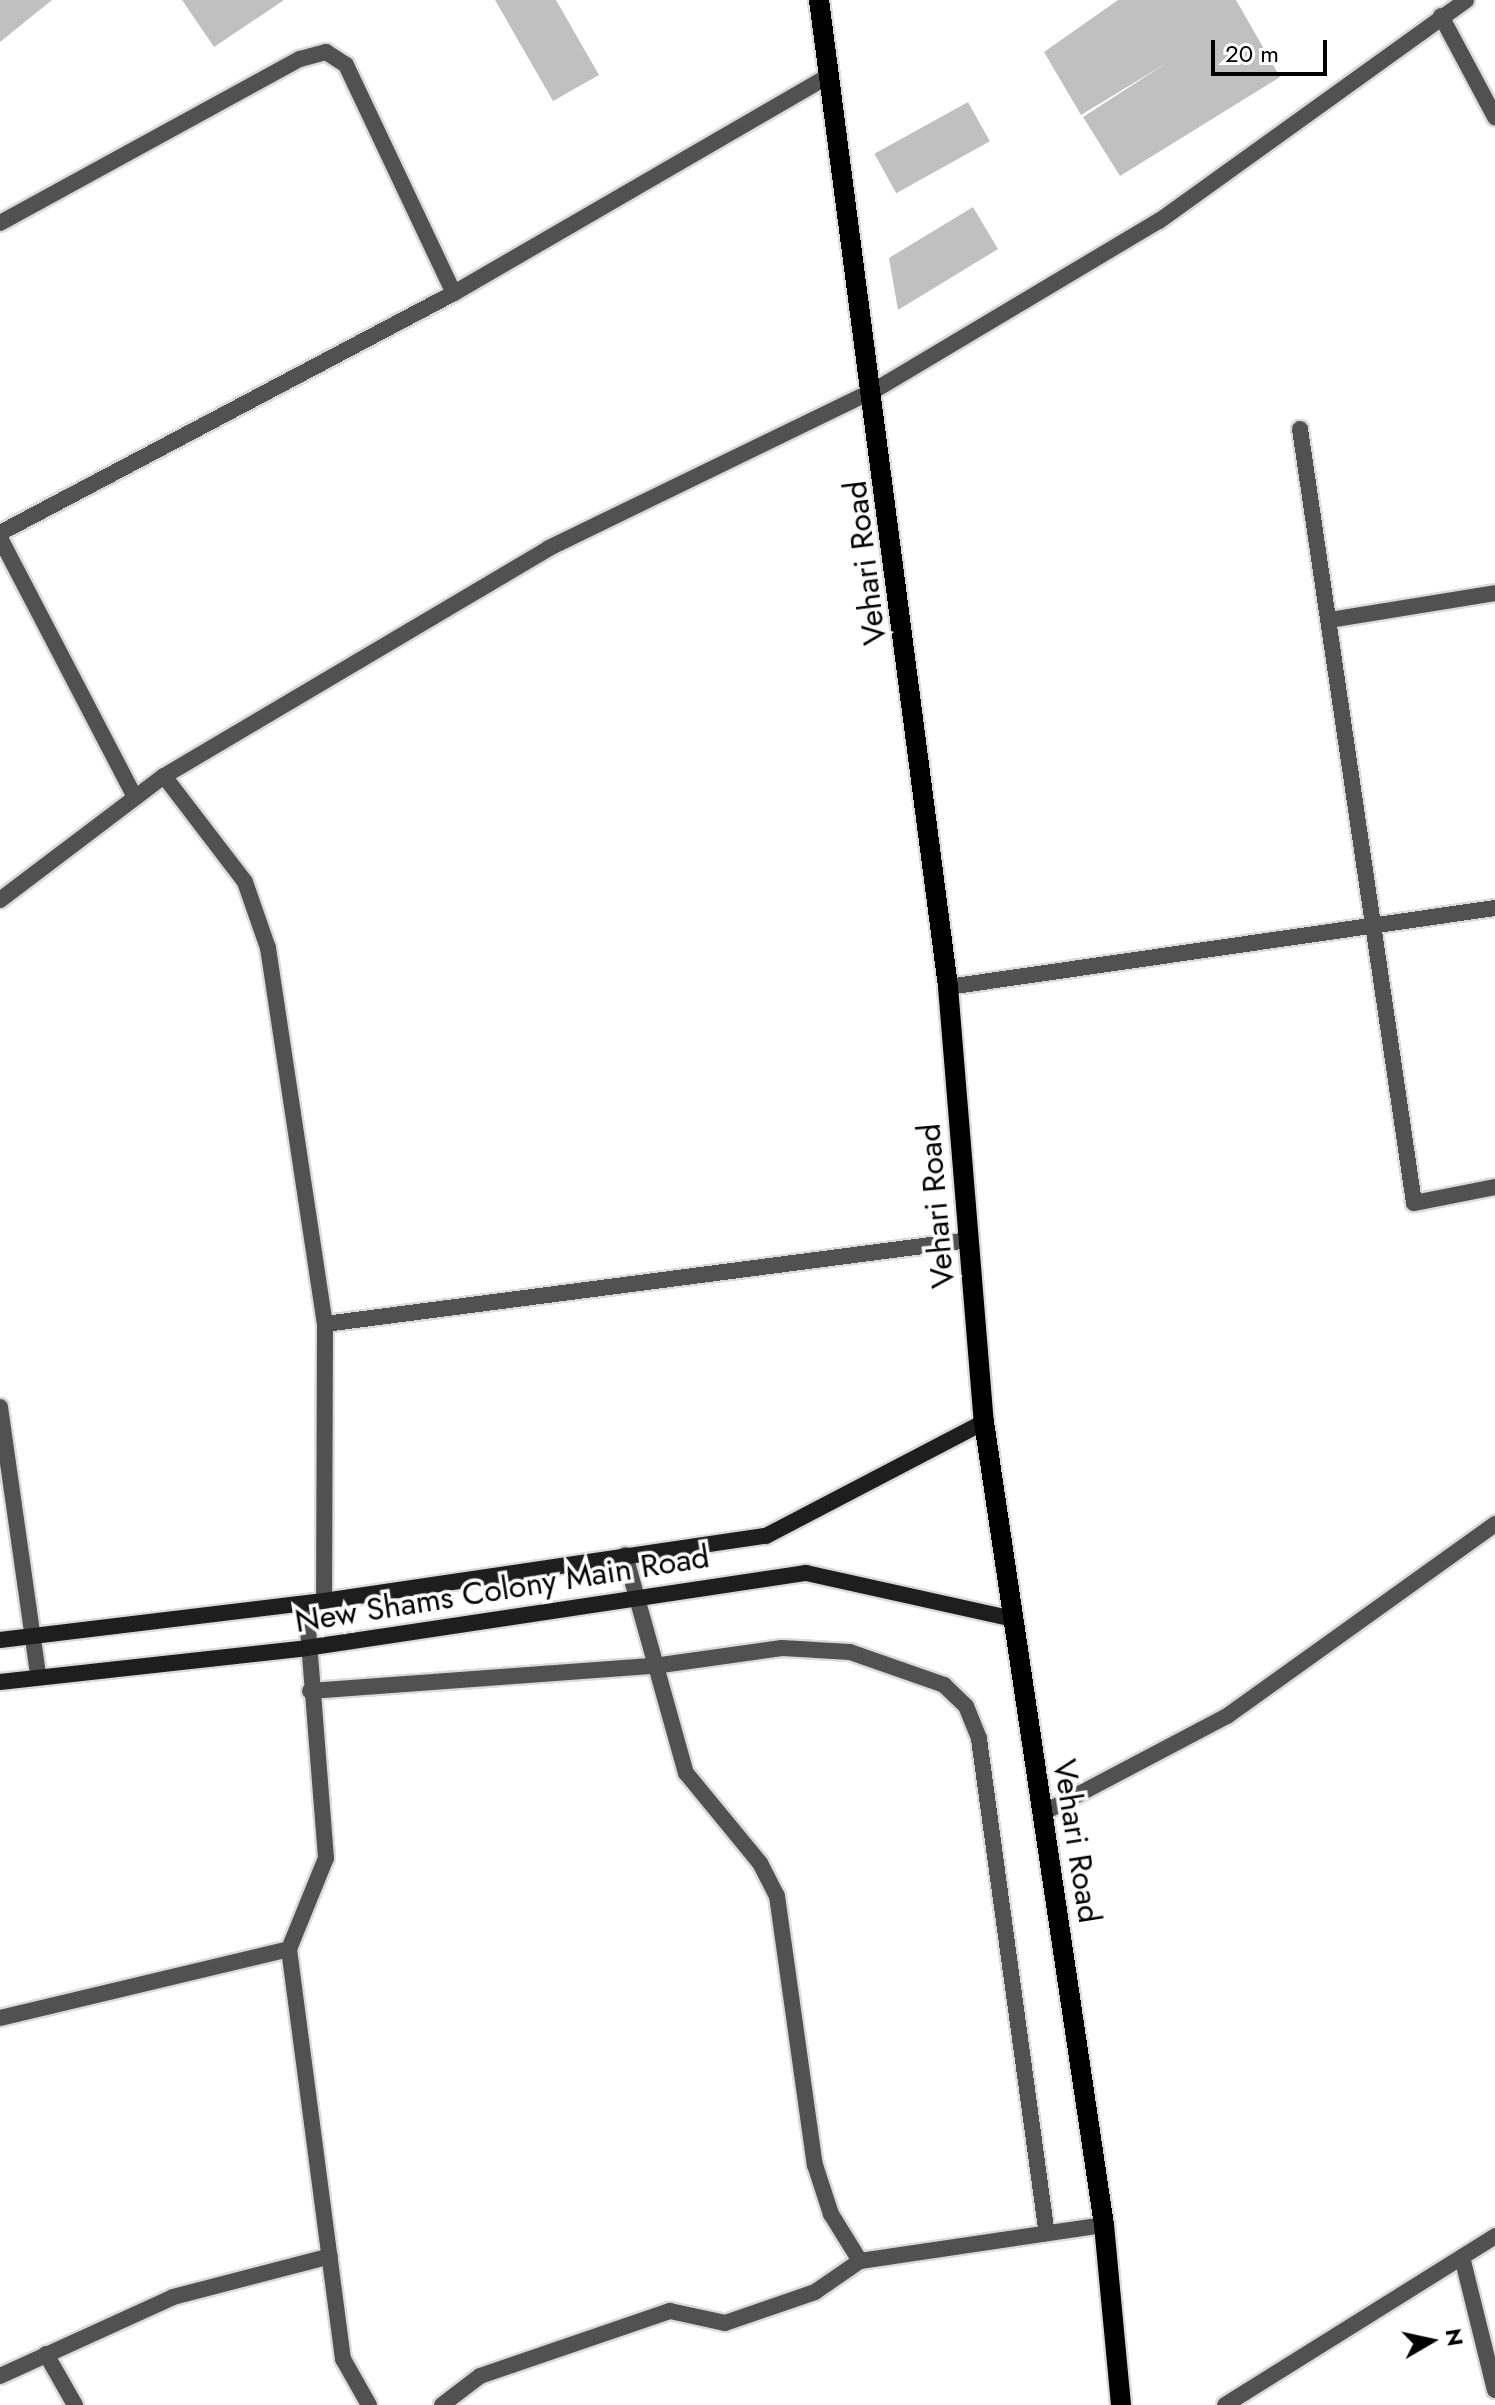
<!DOCTYPE html>
<html>
<head>
<meta charset="utf-8">
<style>
  body { margin:0 }
  #map { position:relative; width:1495px; height:2405px; overflow:hidden; background:#fff; font-family:Jost,sans-serif }
  div>[style] { position:absolute }
  [style*='--x'] { left:calc(var(--x)*1px); top:calc(var(--y)*1px); width:calc(var(--w)*1px); rotate:calc(var(--a)*1deg) }
  .building>* { inset:0; background:#c0c0c0; transform-origin:0 0 }
  .roads { filter:drop-shadow(2px 0 #dbdbdb) drop-shadow(-2px 0 #dbdbdb) drop-shadow(0 2px #dbdbdb) drop-shadow(0 -2px #dbdbdb) }
  .street>* { height:16px; margin:-8px; padding:0 8px; transform-origin:8px; border-radius:8px; background:#515151 }
  .secondary>* { height:16px; margin:-8px; padding:0 8px; transform-origin:8px; border-radius:8px; background:#1e1e1e }
  .primary>* { height:20px; margin:-10px; padding:0 10px; transform-origin:10px; border-radius:10px; background:#000 }
  span { translate:-50% -50%; white-space:nowrap; text-align:center; line-height:1.15; -webkit-text-stroke:7px #fff; paint-order:stroke }
  .street-label { font-size:32px; color:#000 }
  .north { position:absolute; left:1391px; top:2301px; width:80px; height:80px; -webkit-text-stroke:6px #fff; paint-order:stroke; rotate:81deg; font-size:22px; font-weight:700; line-height:32px; text-align:center; color:#000 }
  .north::after { content:''; display:block; margin:auto; width:28px; height:36px; background:#000; clip-path:polygon(50% 0,100% 100%,50% 72%,0 100%) }
  .scale { position:absolute; left:1211px; top:40px; width:116px; height:36px; box-sizing:border-box; border:4px solid #000; border-top:0; padding-left:10px; font-size:24px; line-height:28px; white-space:nowrap; color:#000; -webkit-text-stroke:6px #fff; paint-order:stroke }
</style>
</head>
<body>
<div id="map">
  <div class="building">
    <div style="clip-path:polygon(0 0,52px 0,0 42px)"></div>
    <div style="clip-path:polygon(182px 0,284px 0,214px 47px)"></div>
    <div style="clip-path:polygon(495px 0,556px 0,599px 75px,553px 101px)"></div>
    <div style="clip-path:polygon(1118px 0,1236px 0,1280px 77px,1120px 176px,1083px 117px,1168px 62px,1081px 115px,1044px 52px)"></div>
    <div style="left:968px;top:102px;width:45px;height:107px;rotate:61deg"></div>
    <div style="clip-path:polygon(973px 207px,998px 249px,898px 310px,889px 258px)"></div>
  </div>
  <div class="roads">
    <div class="street">
      <div style="--x:1441;--y:16;--w:115;--a:61.9"></div>
      <div style="--x:0;--y:223;--w:342;--a:-28.7"></div>
      <div style="--x:300;--y:59;--w:27;--a:-15"></div>
      <div style="--x:326;--y:52;--w:24;--a:33"></div>
      <div style="--x:346;--y:65;--w:252;--a:64.7"></div>
      <div style="--x:1300;--y:429;--w:782;--a:81.62"></div>
      <div style="--x:1414;--y:1203;--w:83;--a:-11.2"></div>
      <div style="--x:0;--y:533;--w:514;--a:-27.86"></div>
      <div style="--x:454;--y:293;--w:433;--a:-30.1"></div>
      <div style="--x:0;--y:538;--w:292;--a:62.5"></div>
      <div style="--x:1329;--y:620;--w:168;--a:-9.2"></div>
      <div style="--x:164;--y:776;--w:133;--a:52.6"></div>
      <div style="--x:245;--y:882;--w:70;--a:70.8"></div>
      <div style="--x:268;--y:948;--w:380;--a:81.4"></div>
      <div style="--x:325;--y:1324;--w:277;--a:90.2"></div>
      <div style="--x:0;--y:900;--w:206;--a:-37.1"></div>
      <div style="--x:164;--y:776;--w:447;--a:-30.6"></div>
      <div style="--x:549;--y:548;--w:362;--a:-25.9"></div>
      <div style="--x:875;--y:390;--w:330;--a:-30.8"></div>
      <div style="--x:1159;--y:221;--w:378;--a:-35.7"></div>
      <div style="--x:948;--y:987;--w:553;--a:-8.22"></div>
      <div style="--x:325;--y:1324;--w:649;--a:-7.43"></div>
      <div style="--x:0;--y:1407;--w:270;--a:81.9"></div>
      <div style="--x:625;--y:1555;--w:226;--a:74.4"></div>
      <div style="--x:686;--y:1773;--w:117;--a:50.6"></div>
      <div style="--x:760;--y:1863;--w:37;--a:63"></div>
      <div style="--x:777;--y:1896;--w:272;--a:82"></div>
      <div style="--x:815;--y:2165;--w:52;--a:71.9"></div>
      <div style="--x:831;--y:2214;--w:55;--a:58.3"></div>
      <div style="--x:306;--y:1604;--w:255;--a:85.5"></div>
      <div style="--x:326;--y:1858;--w:98;--a:112.1"></div>
      <div style="--x:289;--y:1949;--w:414;--a:82.5"></div>
      <div style="--x:343;--y:2359;--w:53;--a:60.5"></div>
      <div style="--x:310;--y:1691;--w:345;--a:-4.2"></div>
      <div style="--x:654;--y:1666;--w:129;--a:-8"></div>
      <div style="--x:782;--y:1648;--w:68;--a:3.4"></div>
      <div style="--x:850;--y:1652;--w:100;--a:19.3"></div>
      <div style="--x:944;--y:1685;--w:30;--a:44"></div>
      <div style="--x:966;--y:1706;--w:35;--a:68"></div>
      <div style="--x:979;--y:1739;--w:499;--a:82.2"></div>
      <div style="--x:1043;--y:1813;--w:208;--a:-27.8"></div>
      <div style="--x:1227;--y:1716;--w:330;--a:-35.6"></div>
      <div style="--x:0;--y:2018;--w:297;--a:-13.4"></div>
      <div style="--x:1462;--y:2257;--w:137;--a:76.1"></div>
      <div style="--x:46;--y:2354;--w:59;--a:60.4"></div>
      <div style="--x:0;--y:2376;--w:190;--a:-24.5"></div>
      <div style="--x:173;--y:2297;--w:162;--a:-14.6"></div>
      <div style="--x:442;--y:2405;--w:48;--a:-37.3"></div>
      <div style="--x:480;--y:2376;--w:201;--a:-18.9"></div>
      <div style="--x:670;--y:2311;--w:56;--a:12.3"></div>
      <div style="--x:725;--y:2323;--w:95;--a:-19"></div>
      <div style="--x:815;--y:2292;--w:55;--a:-34.6"></div>
      <div style="--x:860;--y:2261;--w:247;--a:-8.4"></div>
      <div style="--x:1225;--y:2405;--w:319;--a:-32"></div>
    </div>
    <div class="secondary">
      <div style="--x:0;--y:1640;--w:326;--a:-6.9"></div>
      <div style="--x:324;--y:1601;--w:447;--a:-8.4"></div>
      <div style="--x:766;--y:1536;--w:246;--a:-27.6"></div>
      <div style="--x:0;--y:1682;--w:308;--a:-6.3"></div>
      <div style="--x:306;--y:1648;--w:506;--a:-8.53"></div>
      <div style="--x:806;--y:1573;--w:208;--a:12.5"></div>
    </div>
    <div class="primary">
      <div style="--x:819;--y:0;--w:995;--a:82.55"></div>
      <div style="--x:948;--y:987;--w:436;--a:85.3"></div>
      <div style="--x:984;--y:1422;--w:812;--a:81.5"></div>
      <div style="--x:1104;--y:2225;--w:181;--a:84.6"></div>
    </div>
  </div>
  <div class="street-label">
    <span style="left:865px;top:563px;rotate:-97deg">Vehari Road</span>
    <span style="left:936px;top:1206px;rotate:-95deg">Vehari Road</span>
    <span style="left:502px;top:1589px;rotate:-9deg">New Shams Colony Main Road</span>
    <span style="left:1077px;top:1841px;rotate:81deg">Vehari Road</span>
  </div>
  <div class="north">N</div>
  <div class="scale">20 m</div>
</div>
</body>
</html>
